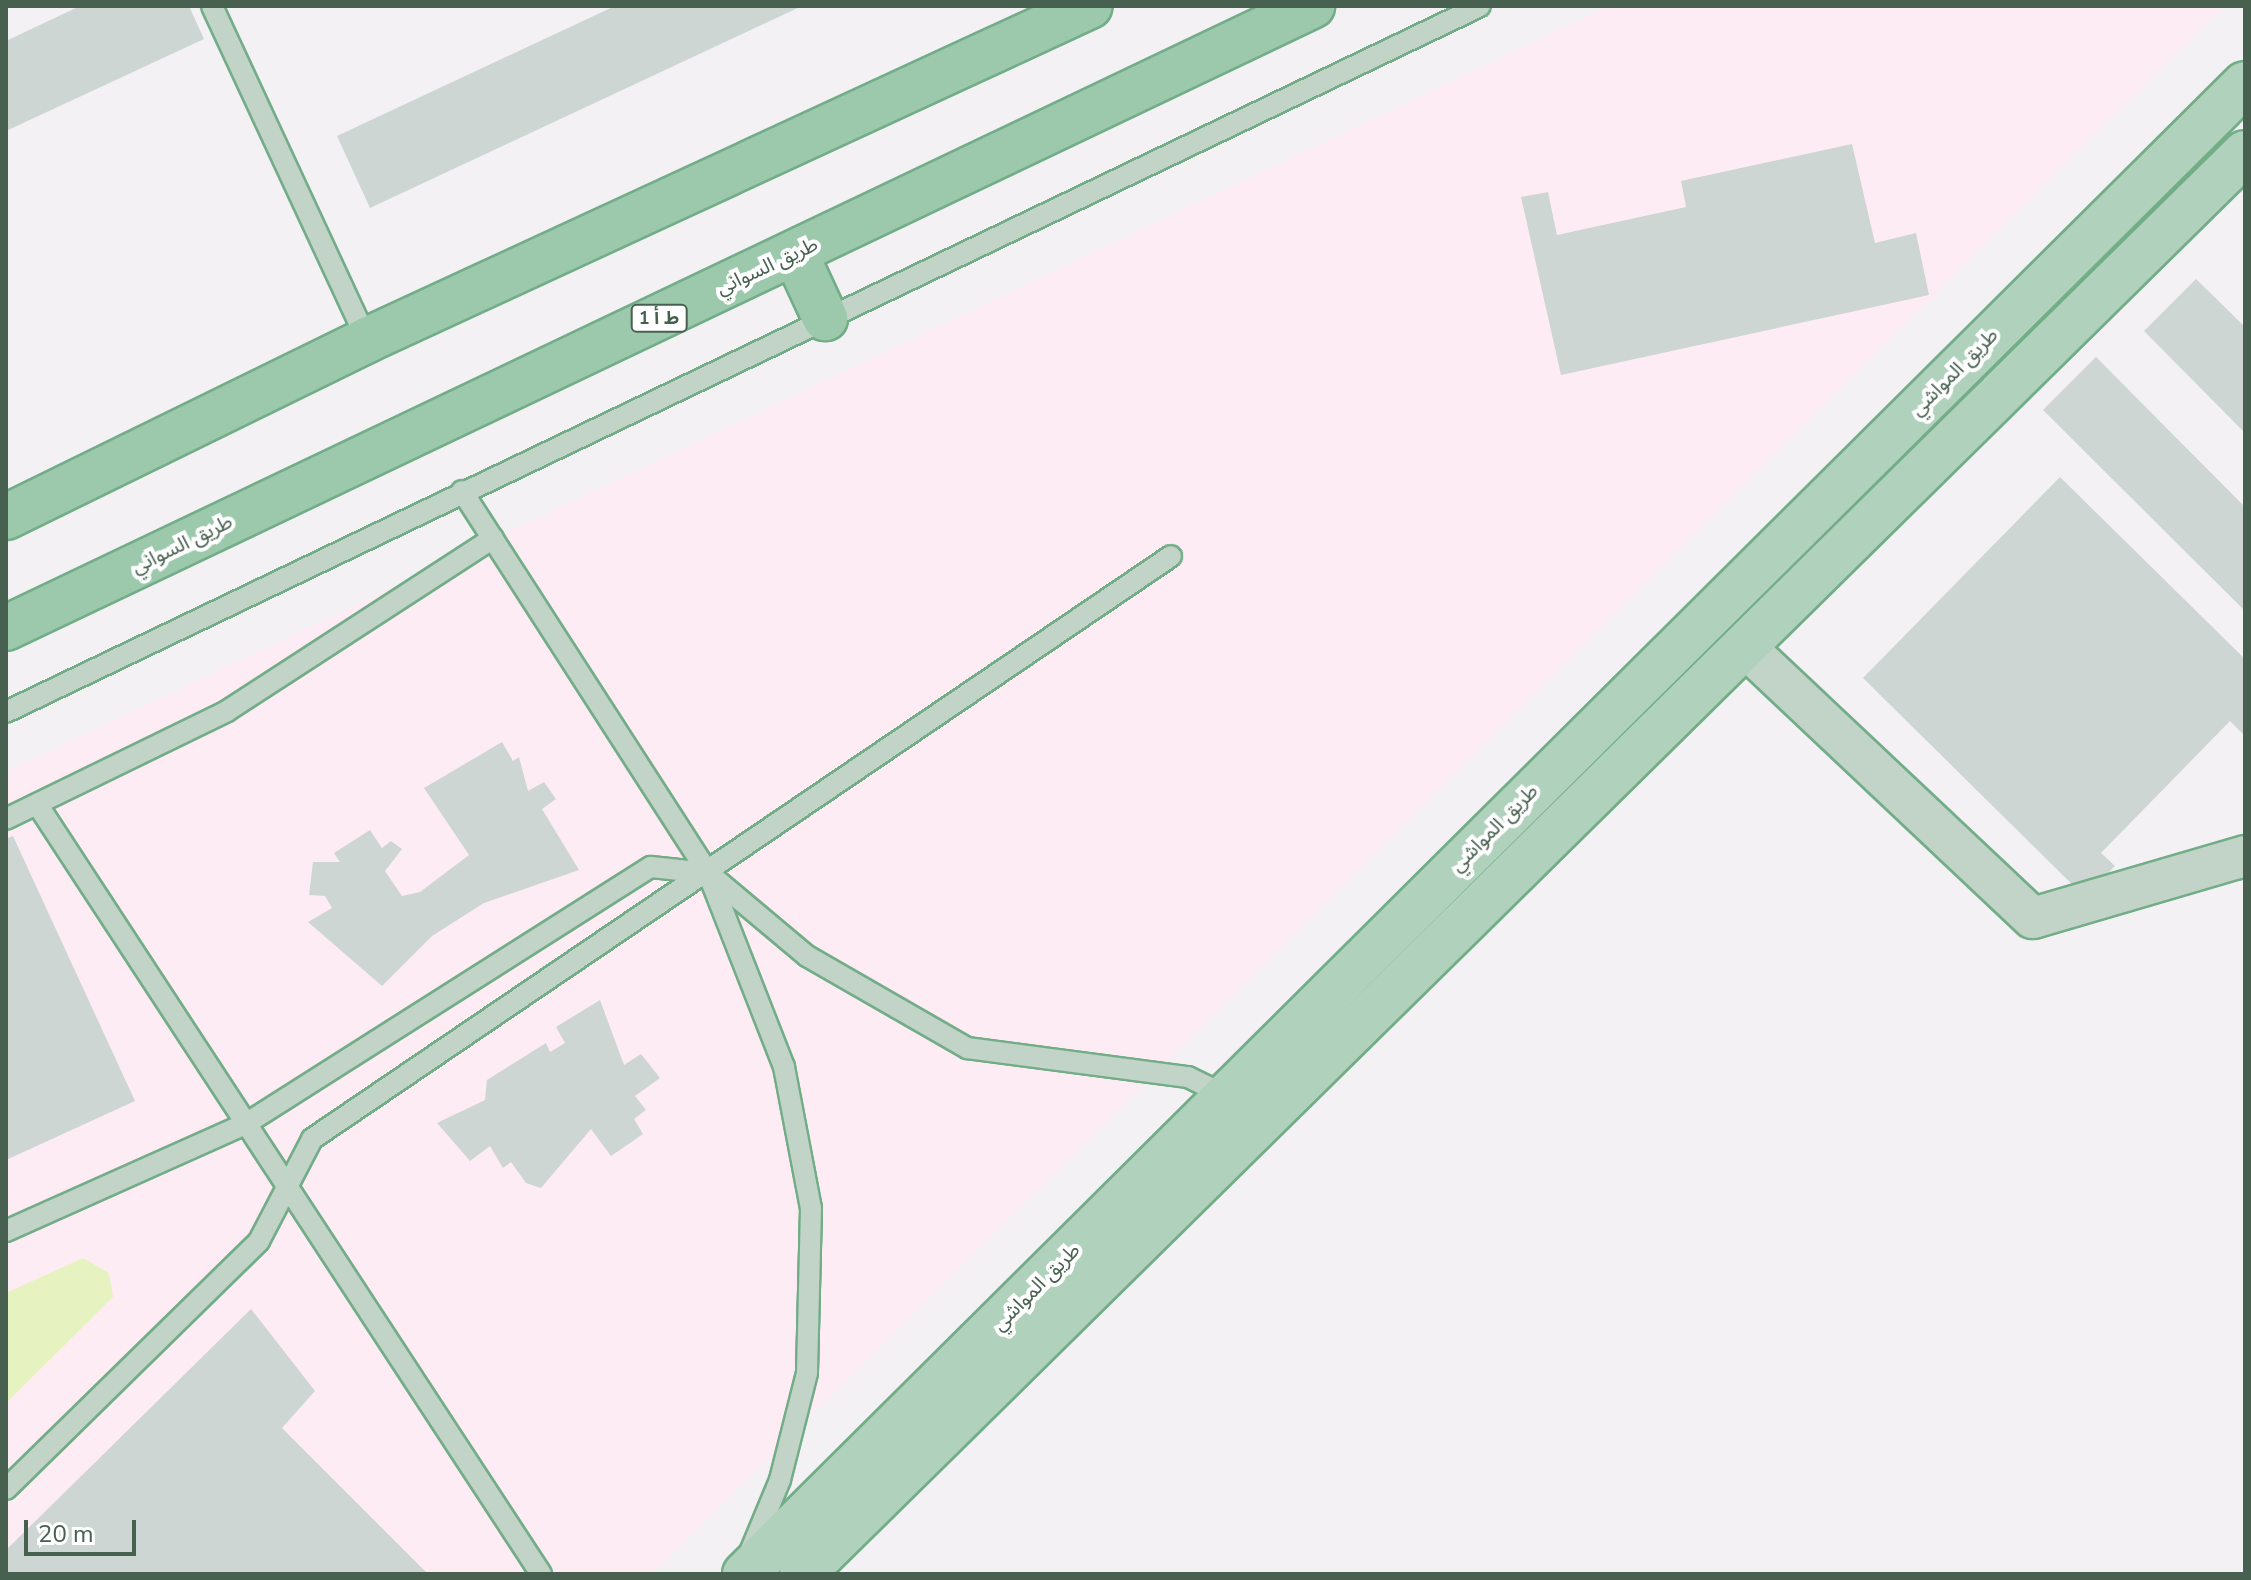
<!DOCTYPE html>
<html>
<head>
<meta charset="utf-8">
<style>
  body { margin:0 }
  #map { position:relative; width:2251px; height:1580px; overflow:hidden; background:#f3f1f4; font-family:"Nunito Sans","Noto Sans Arabic",sans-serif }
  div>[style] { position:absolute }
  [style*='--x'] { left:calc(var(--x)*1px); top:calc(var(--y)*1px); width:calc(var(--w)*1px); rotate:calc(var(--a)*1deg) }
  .commercial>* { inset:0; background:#fdecf3 }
  .green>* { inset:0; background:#e6f2bf }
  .building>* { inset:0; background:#cdd6d3 }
  .roads { filter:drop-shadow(2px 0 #72ad88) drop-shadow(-2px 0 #72ad88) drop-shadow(0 2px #72ad88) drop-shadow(0 -2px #72ad88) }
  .service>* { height:20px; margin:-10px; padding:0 10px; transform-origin:10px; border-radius:10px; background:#c2d3c8 }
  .minor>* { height:40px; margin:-20px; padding:0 20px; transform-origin:20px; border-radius:20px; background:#c2d3c8 }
  .primary>* { height:44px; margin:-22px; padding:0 22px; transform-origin:22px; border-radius:22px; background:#b0d1bb }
  .trunk>* { height:44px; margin:-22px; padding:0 22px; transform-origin:22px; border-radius:22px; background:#9cc9ac }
  span { translate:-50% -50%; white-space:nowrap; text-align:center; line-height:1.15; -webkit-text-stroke:8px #fff; paint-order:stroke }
  .shield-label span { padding:2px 6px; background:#fff; border:2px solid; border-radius:6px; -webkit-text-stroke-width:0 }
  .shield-label { font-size:18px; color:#486050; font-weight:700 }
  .street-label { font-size:20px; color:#486050 }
  .frame { position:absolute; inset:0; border:8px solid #486050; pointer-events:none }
  .scale { position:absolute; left:24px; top:1520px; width:112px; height:36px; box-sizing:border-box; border:4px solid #486050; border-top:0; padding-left:10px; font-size:24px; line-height:28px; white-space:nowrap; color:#486050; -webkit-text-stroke:6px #fff; paint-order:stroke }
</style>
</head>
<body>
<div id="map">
  <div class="commercial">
    <div style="clip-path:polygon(1609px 6px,2225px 6px,652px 1574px,6px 1574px,6px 772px)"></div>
  </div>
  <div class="green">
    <div style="clip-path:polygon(83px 1258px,109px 1273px,113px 1297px,6px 1403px,6px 1293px)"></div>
  </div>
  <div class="building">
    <div style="clip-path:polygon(80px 6px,189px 6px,204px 39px,6px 131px,6px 41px)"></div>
    <div style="clip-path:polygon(615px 6px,802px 6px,370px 208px,337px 136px)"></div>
    <div style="clip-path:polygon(1852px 144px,1875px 243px,1916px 233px,1929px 295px,1561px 375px,1521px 197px,1548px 192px,1557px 235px,1686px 207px,1681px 181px)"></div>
    <div style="clip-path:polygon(2196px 279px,2245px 327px,2245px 433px,2144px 331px)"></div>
    <div style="clip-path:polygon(2096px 357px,2245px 507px,2245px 611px,2043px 410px)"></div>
    <div style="clip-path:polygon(2060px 477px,2245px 659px,2245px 736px,2230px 721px,2101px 853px,2115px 866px,2085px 897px,1863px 678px)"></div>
    <div style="clip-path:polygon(502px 742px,513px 761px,519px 757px,528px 791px,544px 782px,556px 799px,542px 809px,579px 870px,484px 903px,432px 936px,382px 986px,308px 922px,332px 908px,325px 896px,309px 895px,313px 862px,340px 862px,334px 853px,370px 830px,382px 848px,391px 841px,402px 849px,385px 871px,402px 896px,420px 892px,469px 855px,424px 788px)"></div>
    <div style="clip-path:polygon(13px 836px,135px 1101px,6px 1160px,6px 839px)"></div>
    <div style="clip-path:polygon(600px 1000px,624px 1065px,641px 1054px,660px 1078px,635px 1096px,646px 1110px,634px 1119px,643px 1134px,611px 1156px,591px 1129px,541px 1188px,526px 1183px,511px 1162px,503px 1168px,490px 1146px,470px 1161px,437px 1123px,485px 1100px,487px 1080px,546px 1043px,550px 1052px,565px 1043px,556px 1027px)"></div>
    <div style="clip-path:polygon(251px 1309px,315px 1391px,282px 1428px,428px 1574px,6px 1574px,6px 1550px)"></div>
  </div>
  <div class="roads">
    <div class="service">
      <div style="--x:212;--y:6;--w:368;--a:65.1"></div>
      <div style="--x:462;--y:491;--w:454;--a:57.2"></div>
      <div style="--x:708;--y:873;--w:208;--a:68.6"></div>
      <div style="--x:784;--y:1067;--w:144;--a:79.2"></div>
      <div style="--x:811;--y:1208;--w:165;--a:91.4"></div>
      <div style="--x:807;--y:1373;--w:110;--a:104.2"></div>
      <div style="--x:780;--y:1480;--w:78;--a:112.6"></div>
      <div style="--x:6;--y:712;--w:1634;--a:-25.59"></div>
      <div style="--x:37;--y:804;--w:920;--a:56.79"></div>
      <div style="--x:6;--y:819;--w:246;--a:-26"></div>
      <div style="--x:227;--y:711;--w:317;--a:-33"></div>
      <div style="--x:6;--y:1231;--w:264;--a:-24.1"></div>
      <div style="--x:247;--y:1123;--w:478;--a:-32.4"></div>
      <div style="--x:651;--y:867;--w:57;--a:6"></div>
      <div style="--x:708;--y:873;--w:129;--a:40"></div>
      <div style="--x:807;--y:956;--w:185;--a:29.9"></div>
      <div style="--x:967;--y:1048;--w:223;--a:7.5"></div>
      <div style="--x:1188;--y:1077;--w:46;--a:26"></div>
      <div style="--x:6;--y:1489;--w:354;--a:-44.4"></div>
      <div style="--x:259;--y:1241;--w:115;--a:-62.5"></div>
      <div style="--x:312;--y:1139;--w:1038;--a:-34.16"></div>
    </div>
    <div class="minor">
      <div style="--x:1745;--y:647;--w:395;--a:43.3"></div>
      <div style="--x:2033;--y:918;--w:221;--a:-16.3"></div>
    </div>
    <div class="primary">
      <div style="--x:745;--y:1574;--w:2114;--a:-44.81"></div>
      <div style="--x:802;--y:1574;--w:2025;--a:-44.56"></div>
    </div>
    <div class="trunk">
      <div style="--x:795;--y:253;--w:72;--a:65.2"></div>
      <div style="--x:6;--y:517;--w:402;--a:-26.1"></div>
      <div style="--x:367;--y:340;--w:796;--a:-24.8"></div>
      <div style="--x:6;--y:628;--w:1447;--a:-25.47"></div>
    </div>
  </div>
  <div class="shield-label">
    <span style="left:659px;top:318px">ط أ 1</span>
  </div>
  <div class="street-label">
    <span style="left:767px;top:266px;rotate:-25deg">طريق السواني</span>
    <span style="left:1954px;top:372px;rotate:-45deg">طريق المواشي</span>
    <span style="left:182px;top:544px;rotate:-26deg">طريق السواني</span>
    <span style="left:1494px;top:828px;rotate:-45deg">طريق المواشي</span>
    <span style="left:1036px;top:1287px;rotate:-45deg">طريق المواشي</span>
  </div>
  <div class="frame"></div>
  <div class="scale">20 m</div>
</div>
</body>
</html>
